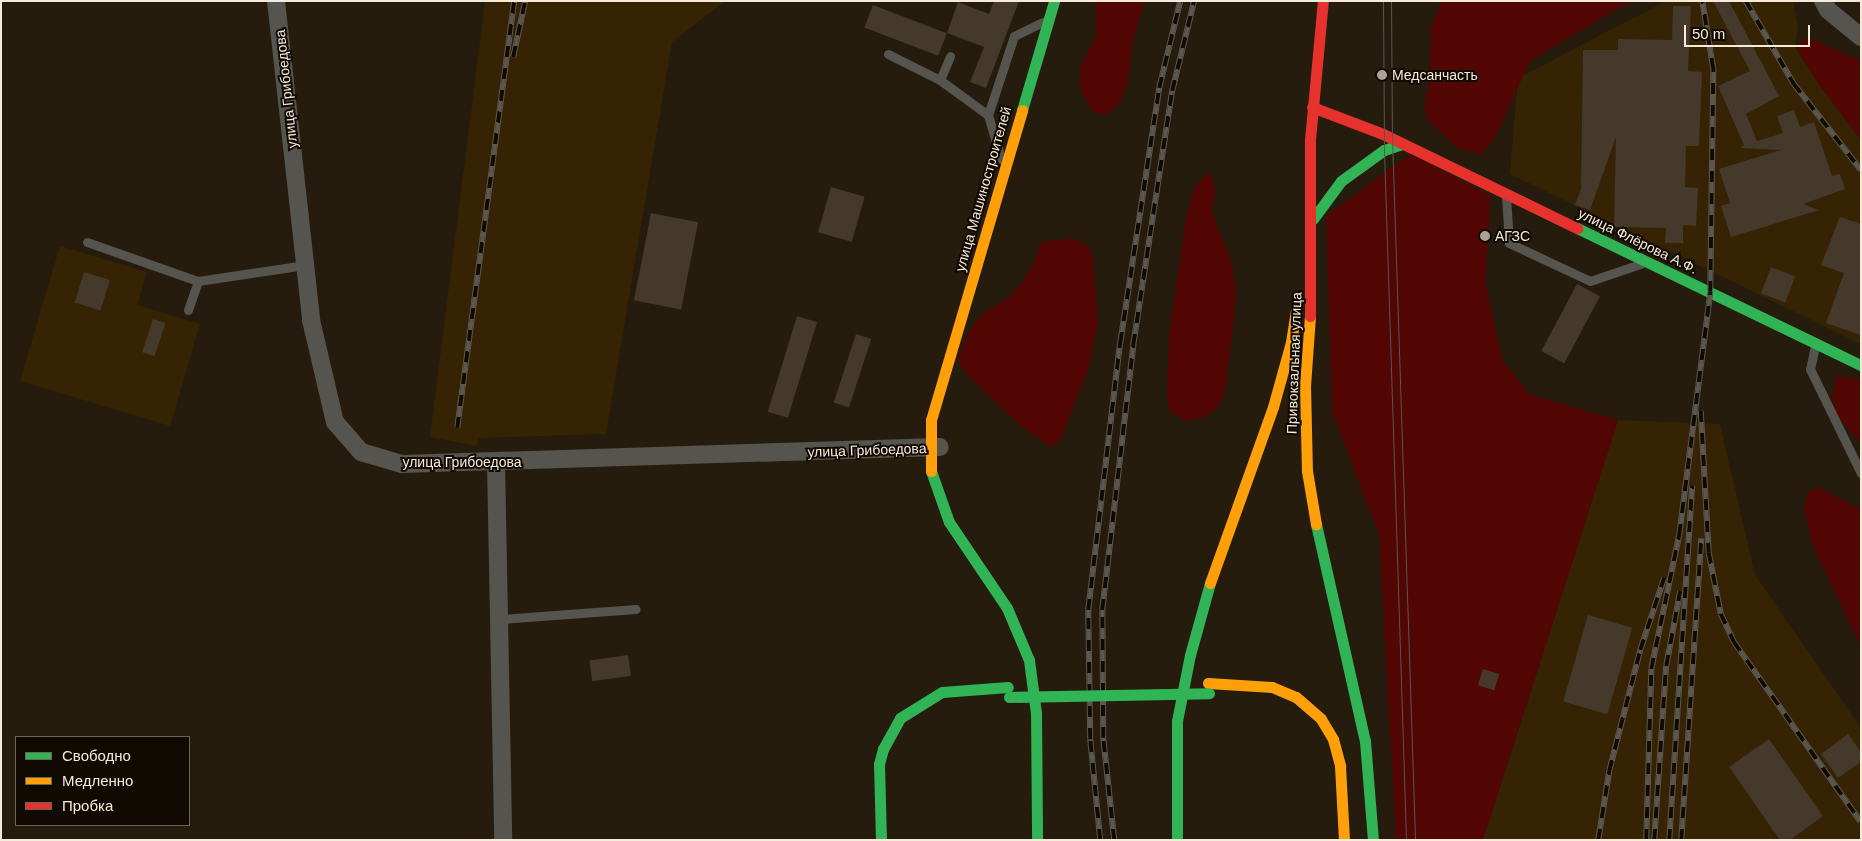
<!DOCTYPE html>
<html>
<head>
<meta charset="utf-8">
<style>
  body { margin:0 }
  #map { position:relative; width:1862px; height:841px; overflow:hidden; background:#251c0e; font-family:Helvetica,sans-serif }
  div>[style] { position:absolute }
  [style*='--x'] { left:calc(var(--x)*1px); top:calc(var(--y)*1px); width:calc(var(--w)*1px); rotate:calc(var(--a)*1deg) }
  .built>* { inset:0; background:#362303 }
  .green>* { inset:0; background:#520705 }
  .building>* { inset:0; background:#45392c; transform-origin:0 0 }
  .lane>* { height:9px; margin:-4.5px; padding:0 4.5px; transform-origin:4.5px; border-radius:4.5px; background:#56544e }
  .street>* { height:18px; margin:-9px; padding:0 9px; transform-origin:9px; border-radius:9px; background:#56544e }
  .fast>* { height:11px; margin:-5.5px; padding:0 5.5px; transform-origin:5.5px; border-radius:5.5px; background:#30b455 }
  .slow>* { height:11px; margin:-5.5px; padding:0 5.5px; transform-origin:5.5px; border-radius:5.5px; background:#ff9f0a }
  .jam>* { height:11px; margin:-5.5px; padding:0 5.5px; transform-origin:5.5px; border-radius:5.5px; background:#e5322d }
  .tram>* { height:1px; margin:-0.5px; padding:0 0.5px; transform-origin:0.5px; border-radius:0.5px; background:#5b574f }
  .rail>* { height:5.5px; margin-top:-2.75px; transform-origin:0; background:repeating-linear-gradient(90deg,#110a02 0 11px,#5b574f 0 22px); box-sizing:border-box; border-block:1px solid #5b574f }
  .fast-bridge>* { height:11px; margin:-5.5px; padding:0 5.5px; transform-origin:5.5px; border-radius:5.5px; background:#30b455 }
  .dots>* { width:14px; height:14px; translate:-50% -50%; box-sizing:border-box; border:2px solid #110a02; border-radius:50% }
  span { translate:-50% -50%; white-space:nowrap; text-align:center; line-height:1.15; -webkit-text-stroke:4px #110a02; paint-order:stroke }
  .poi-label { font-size:14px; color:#f6eadb }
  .left { translate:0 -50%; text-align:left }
  .street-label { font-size:14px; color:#f6eadb }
  .frame { position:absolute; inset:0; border:2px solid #f6eadb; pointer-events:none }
  .legend { position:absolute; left:15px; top:736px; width:175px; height:90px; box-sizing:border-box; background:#110a02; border:1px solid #6d6459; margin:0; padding:6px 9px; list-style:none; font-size:15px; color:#f6eadb }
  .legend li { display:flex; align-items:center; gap:10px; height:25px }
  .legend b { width:25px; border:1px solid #6d6459 }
  .scale { position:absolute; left:1684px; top:25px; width:126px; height:22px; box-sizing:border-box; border:2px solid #f6eadb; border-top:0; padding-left:6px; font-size:15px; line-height:18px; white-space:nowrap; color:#f6eadb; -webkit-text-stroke:4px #110a02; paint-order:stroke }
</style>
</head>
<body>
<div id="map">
  <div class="built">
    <div style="clip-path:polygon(485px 1px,725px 1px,672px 42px,606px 434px,478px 438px,477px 446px,430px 437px)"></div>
    <div style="clip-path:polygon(1666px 1px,1793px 1px,1798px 26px,1795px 47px,1818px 83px,1861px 140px,1861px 344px,1510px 174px,1518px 78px)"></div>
    <div style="clip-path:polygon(60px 246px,147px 272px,137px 305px,200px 324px,170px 426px,20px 381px)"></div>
    <div style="clip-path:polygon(1618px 420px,1720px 424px,1755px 575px,1861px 728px,1861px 840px,1483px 840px)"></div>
  </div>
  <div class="green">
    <div style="clip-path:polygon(1095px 1px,1145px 1px,1133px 40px,1128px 82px,1120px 103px,1106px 115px,1093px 112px,1081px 92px,1080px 68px,1097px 33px)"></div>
    <div style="clip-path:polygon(1441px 1px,1631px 1px,1530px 61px,1495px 138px,1481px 155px,1457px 148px,1428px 120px,1424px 108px,1429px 83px,1431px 27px)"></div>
    <div style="clip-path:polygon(1809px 38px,1861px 61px,1861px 140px,1818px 83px,1795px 46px)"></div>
    <div style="clip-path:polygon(1410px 154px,1491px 196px,1485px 280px,1502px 359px,1529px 394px,1618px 420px,1483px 840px,1396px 840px,1379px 535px,1332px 411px,1326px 216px)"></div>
    <div style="clip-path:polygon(1211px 172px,1215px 191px,1212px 212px,1232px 264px,1236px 289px,1234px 319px,1226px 385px,1219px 406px,1205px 417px,1186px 421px,1170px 412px,1167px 398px,1169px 334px,1186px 218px,1195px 185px)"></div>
    <div style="clip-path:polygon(1072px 238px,1087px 245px,1093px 257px,1098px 321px,1090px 364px,1060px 441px,1051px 447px,1022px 427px,962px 370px,958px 358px,970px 329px,982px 314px,1011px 296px,1022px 282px,1034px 263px,1041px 242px)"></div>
    <div style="clip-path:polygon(1836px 376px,1861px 379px,1861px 443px,1838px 417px,1832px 397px)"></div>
    <div style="clip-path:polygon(1818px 487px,1861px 510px,1861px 647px,1813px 546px,1804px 510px,1807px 493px)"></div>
  </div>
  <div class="building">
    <div style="clip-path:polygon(994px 1px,1019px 1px,986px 88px,970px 82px,984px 47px,947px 33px,958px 2px,989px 14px)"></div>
    <div style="clip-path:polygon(1713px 1px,1729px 1px,1779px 96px,1746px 114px,1757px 141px,1783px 133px,1777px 116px,1794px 110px,1800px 127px,1814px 122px,1832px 176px,1840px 174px,1845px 189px,1803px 204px,1819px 210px,1731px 237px,1721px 206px,1730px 203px,1719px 169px,1781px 150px,1740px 148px,1744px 145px,1718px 86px,1750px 71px)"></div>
    <div style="left:873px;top:5px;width:79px;height:24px;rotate:21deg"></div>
    <div style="clip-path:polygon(1673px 6px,1691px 6px,1688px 71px,1702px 72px,1699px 146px,1686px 146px,1685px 187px,1698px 188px,1696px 226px,1683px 225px,1683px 243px,1665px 243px,1666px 228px,1614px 227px,1616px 137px,1590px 210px,1575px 205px,1581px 189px,1583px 50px,1618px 50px,1618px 39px,1672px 40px)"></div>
    <div style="left:831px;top:187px;width:35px;height:47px;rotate:16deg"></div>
    <div style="left:651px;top:213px;width:48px;height:89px;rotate:11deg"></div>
    <div style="clip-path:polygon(1840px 217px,1861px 224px,1861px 335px,1826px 323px,1844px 273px,1821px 265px)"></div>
    <div style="left:1771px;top:267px;width:26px;height:28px;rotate:21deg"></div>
    <div style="left:84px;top:272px;width:27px;height:32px;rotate:17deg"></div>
    <div style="left:1577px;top:284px;width:26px;height:76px;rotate:28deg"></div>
    <div style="left:797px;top:316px;width:21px;height:100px;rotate:17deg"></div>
    <div style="left:153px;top:319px;width:13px;height:35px;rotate:18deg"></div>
    <div style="left:856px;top:334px;width:16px;height:72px;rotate:18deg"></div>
    <div style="left:1588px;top:615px;width:46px;height:90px;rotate:16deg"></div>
    <div style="left:628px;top:655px;width:21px;height:39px;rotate:82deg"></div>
    <div style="left:1483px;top:669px;width:17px;height:17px;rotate:17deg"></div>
    <div style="clip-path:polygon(1848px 734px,1861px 752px,1861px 762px,1838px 778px,1821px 754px)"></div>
    <div style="clip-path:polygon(1769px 739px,1823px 816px,1790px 840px,1780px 840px,1729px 767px)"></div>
  </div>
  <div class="lane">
    <div style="--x:888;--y:54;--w:58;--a:26.6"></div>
    <div style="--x:940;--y:80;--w:59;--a:36.1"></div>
    <div style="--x:940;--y:80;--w:26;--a:-67"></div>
    <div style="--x:1001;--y:159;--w:46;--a:-106.5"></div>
    <div style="--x:988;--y:115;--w:83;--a:-71.8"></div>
    <div style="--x:1014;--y:36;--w:32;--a:-26"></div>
    <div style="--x:1506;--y:196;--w:47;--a:86.3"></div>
    <div style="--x:1509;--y:243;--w:89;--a:25.1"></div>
    <div style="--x:1590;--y:281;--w:53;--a:-18.8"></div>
    <div style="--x:87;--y:242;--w:118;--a:19.4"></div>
    <div style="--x:188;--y:310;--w:31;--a:-71"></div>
    <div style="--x:198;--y:281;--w:108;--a:-8.5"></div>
    <div style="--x:1815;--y:346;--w:24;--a:102"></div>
    <div style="--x:1810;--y:369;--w:116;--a:63.9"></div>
    <div style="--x:501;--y:619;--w:135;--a:-4.2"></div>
  </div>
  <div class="street">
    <div style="--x:276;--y:1;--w:321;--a:83.7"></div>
    <div style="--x:311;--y:320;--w:105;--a:76.8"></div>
    <div style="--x:335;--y:422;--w:40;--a:49"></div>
    <div style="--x:361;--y:452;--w:43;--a:16.3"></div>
    <div style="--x:402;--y:464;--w:538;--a:-1.81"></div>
    <div style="--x:1823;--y:1;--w:10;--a:61"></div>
    <div style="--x:1828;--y:10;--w:43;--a:39.3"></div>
    <div style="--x:496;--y:462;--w:378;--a:88.9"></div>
  </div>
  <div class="fast">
    <div style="--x:1022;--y:110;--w:114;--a:-73.6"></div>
    <div style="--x:1313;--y:219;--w:47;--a:-53.6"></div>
    <div style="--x:1341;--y:181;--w:53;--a:-35.8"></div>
    <div style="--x:1384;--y:150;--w:20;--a:-18"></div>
    <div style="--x:1577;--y:228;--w:315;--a:25.8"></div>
    <div style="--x:931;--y:471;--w:54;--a:70.6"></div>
    <div style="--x:949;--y:522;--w:104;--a:56"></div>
    <div style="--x:1007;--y:608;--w:56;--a:67.1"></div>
    <div style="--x:1029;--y:660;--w:53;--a:82.5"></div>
    <div style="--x:1036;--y:713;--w:127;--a:89.5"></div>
    <div style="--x:1316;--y:524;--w:222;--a:77.3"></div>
    <div style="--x:1365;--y:741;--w:99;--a:85.4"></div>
    <div style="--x:881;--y:840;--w:76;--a:-91.5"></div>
    <div style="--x:879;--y:764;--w:16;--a:-75"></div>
    <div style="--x:883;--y:749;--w:35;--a:-61"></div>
    <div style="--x:900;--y:718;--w:49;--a:-31.8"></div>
    <div style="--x:942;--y:692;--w:66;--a:-4.3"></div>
    <div style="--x:1177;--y:840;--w:119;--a:-90"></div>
    <div style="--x:1177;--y:721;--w:67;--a:-78.9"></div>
    <div style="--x:1190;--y:655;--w:75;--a:-74.5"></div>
  </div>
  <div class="slow">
    <div style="--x:1310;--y:316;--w:69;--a:94.1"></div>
    <div style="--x:1305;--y:385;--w:86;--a:88.7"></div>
    <div style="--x:1307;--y:471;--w:54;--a:80.4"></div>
    <div style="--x:931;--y:471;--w:51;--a:-90"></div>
    <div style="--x:931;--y:420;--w:323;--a:-73.6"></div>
    <div style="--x:1210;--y:583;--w:187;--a:-70.3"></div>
    <div style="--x:1273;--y:407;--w:67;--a:-74.5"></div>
    <div style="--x:1291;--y:342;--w:32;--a:-81"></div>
    <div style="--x:1208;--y:683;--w:64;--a:3.6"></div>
    <div style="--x:1272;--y:687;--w:26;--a:23"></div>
    <div style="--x:1296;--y:697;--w:33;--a:41"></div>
    <div style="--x:1321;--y:719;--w:23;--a:59"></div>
    <div style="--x:1333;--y:739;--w:28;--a:75"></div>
    <div style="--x:1340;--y:766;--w:74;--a:86.9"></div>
  </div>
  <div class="jam">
    <div style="--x:1312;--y:107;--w:76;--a:20.8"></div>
    <div style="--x:1383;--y:134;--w:216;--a:25.9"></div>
    <div style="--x:1310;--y:316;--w:176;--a:-90"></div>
    <div style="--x:1310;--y:140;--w:140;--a:-84.7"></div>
  </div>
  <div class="tram">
    <div style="--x:1383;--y:1;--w:149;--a:89.6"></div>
    <div style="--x:1384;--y:150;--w:690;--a:88.17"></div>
    <div style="--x:1391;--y:1;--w:137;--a:89.6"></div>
    <div style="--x:1392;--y:138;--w:702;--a:88.12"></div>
  </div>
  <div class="rail">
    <div style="--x:1746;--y:1;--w:96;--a:60"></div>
    <div style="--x:1794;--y:84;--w:109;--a:52.1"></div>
    <div style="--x:513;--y:57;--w:57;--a:-77.9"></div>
    <div style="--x:1701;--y:411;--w:142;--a:86.8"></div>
    <div style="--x:1709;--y:553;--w:62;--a:78.9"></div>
    <div style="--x:1721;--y:614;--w:31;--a:65"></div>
    <div style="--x:1734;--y:642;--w:220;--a:54.8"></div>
    <div style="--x:457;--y:428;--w:431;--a:-82.4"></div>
    <div style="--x:1100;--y:840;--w:101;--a:-95.7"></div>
    <div style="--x:1090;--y:739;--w:129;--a:-90.9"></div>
    <div style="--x:1088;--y:610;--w:269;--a:-83.2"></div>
    <div style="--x:1120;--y:343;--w:258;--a:-81.3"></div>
    <div style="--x:1159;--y:88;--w:89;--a:-76.4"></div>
    <div style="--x:1114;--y:840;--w:103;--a:-96.2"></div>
    <div style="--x:1103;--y:738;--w:128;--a:-90.4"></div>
    <div style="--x:1102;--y:610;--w:267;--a:-83.3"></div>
    <div style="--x:1133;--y:345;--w:257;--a:-81.3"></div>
    <div style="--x:1172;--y:91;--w:93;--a:-76.3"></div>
    <div style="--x:1598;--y:840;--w:70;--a:-80.9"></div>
    <div style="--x:1609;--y:771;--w:125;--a:-75.6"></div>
    <div style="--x:1640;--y:650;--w:76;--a:-71.6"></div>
    <div style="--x:1646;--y:840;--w:171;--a:-88.3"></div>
    <div style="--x:1651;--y:669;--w:137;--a:-78.2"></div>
    <div style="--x:1679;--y:535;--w:245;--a:-82.7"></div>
    <div style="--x:1710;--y:292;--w:223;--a:-89.2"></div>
    <div style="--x:1713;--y:69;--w:69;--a:-99.2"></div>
    <div style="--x:1654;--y:840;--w:174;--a:-86.1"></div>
    <div style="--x:1666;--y:666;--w:76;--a:-79.4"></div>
    <div style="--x:1669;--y:840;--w:355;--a:-86.3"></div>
    <div style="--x:1681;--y:840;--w:302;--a:-86.2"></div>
  </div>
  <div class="fast-bridge">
    <div style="--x:1009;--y:697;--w:200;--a:-1.1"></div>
  </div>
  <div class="dots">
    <div style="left:1382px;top:75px;background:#ada293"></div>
    <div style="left:1485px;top:236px;background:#ada293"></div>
  </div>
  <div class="poi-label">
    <span class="left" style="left:1392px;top:75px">Медсанчасть</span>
    <span class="left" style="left:1495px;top:236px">АГЗС</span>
  </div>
  <div class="street-label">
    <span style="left:286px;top:89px;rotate:-96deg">улица Грибоедова</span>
    <span style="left:983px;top:189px;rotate:-74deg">улица Машиностроителей</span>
    <span style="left:1638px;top:241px;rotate:26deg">улица Флёрова А.Ф.</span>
    <span style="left:1294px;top:363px;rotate:-88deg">Привокзальная улица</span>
    <span style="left:867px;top:450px;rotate:-2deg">улица Грибоедова</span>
    <span style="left:462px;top:462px">улица Грибоедова</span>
  </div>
  <div class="frame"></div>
  <ul class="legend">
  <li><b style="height:6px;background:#30b455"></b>Свободно</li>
  <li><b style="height:6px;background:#ff9f0a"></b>Медленно</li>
  <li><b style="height:6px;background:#e5322d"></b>Пробка</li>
  </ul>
  <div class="scale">50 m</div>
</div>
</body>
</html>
